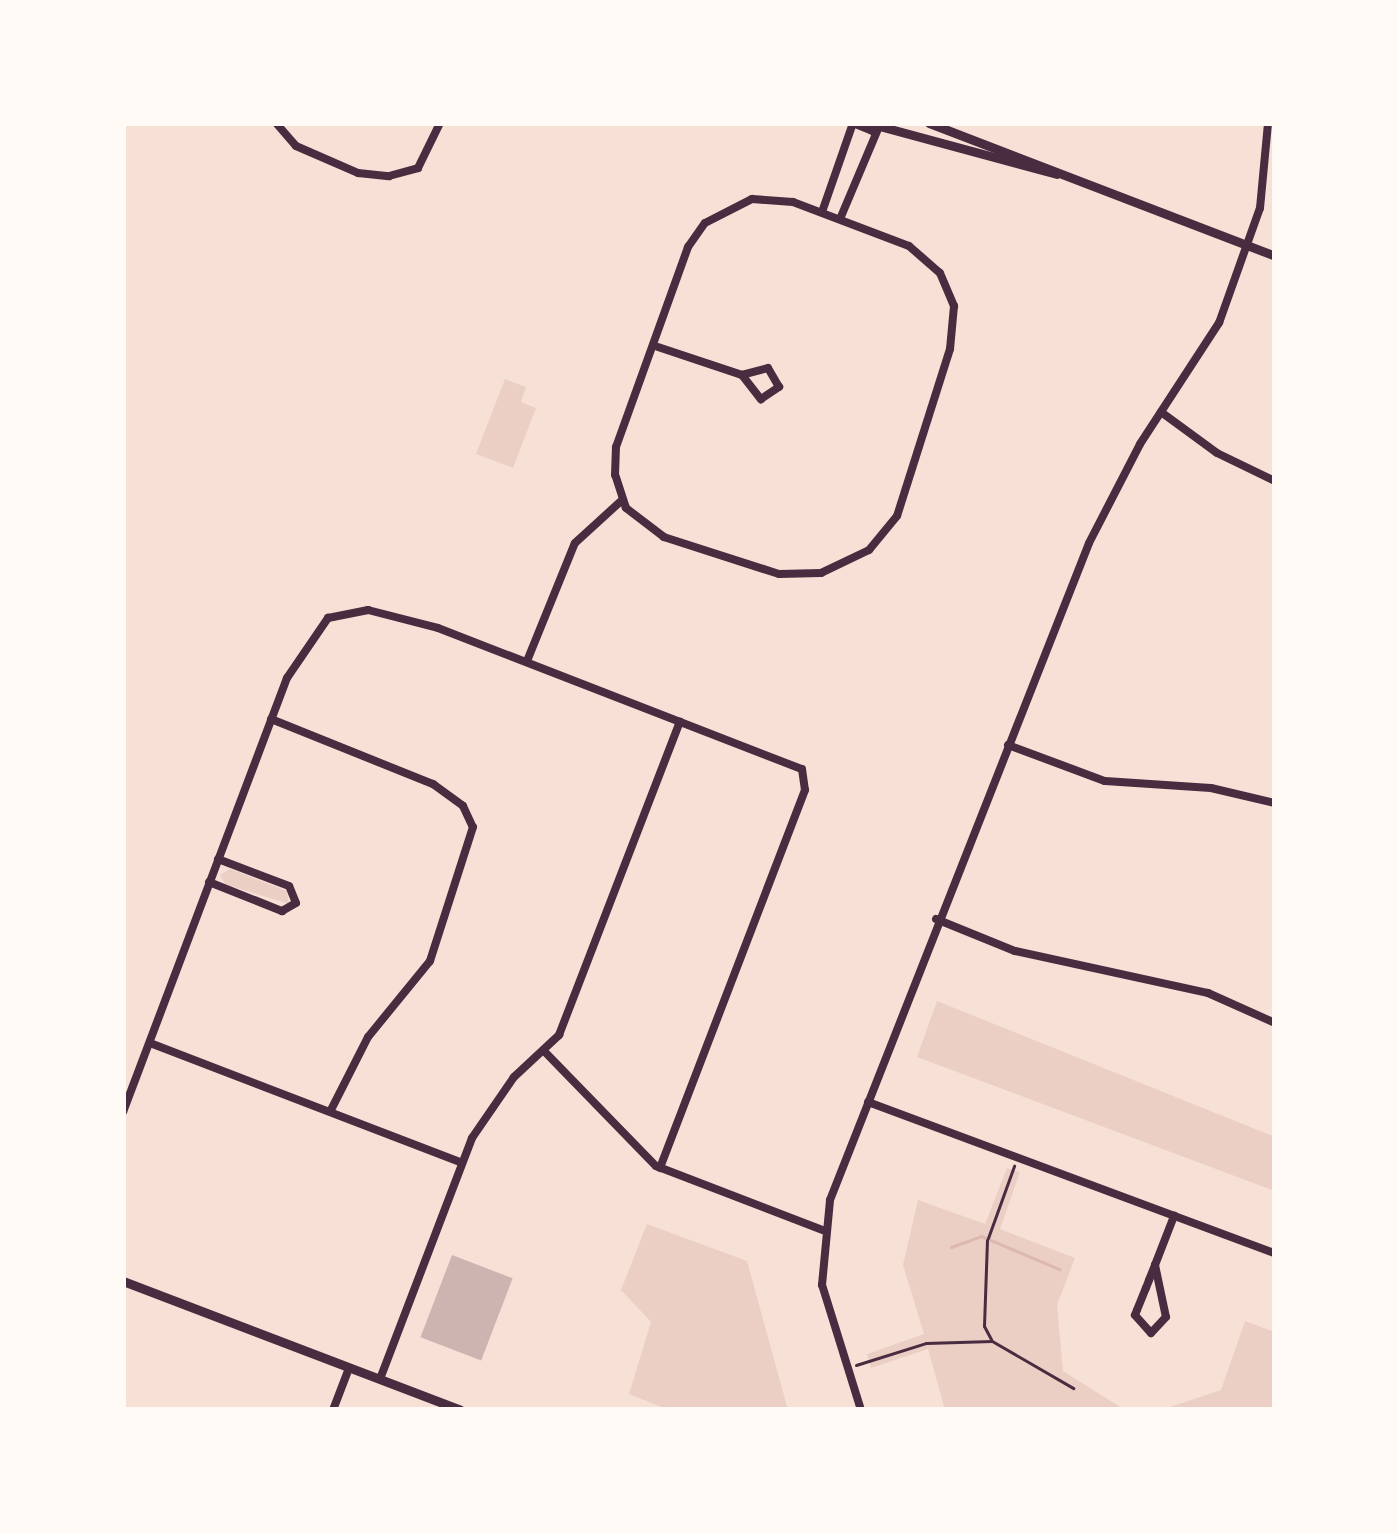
<!DOCTYPE html>
<html>
<head>
<meta charset="utf-8">
<style>
  body { margin:0 }
  #map { position:relative; width:1398px; height:1533px; overflow:hidden; background:#f7e1d7; font-family:Karla,sans-serif }
  div>[style] { position:absolute }
  [style*='--x'] { left:calc(var(--x)*1px); top:calc(var(--y)*1px); width:calc(var(--w)*1px); rotate:calc(var(--a)*1deg) }
  .green>* { inset:0; background:#ebcfc5 }
  .stream>* { height:3px; margin:-1.5px; padding:0 1.5px; transform-origin:1.5px; border-radius:1.5px; background:#dcb8b0 }
  .building>* { inset:0; background:#ccb4b1; transform-origin:0 0 }
  .path>* { height:3px; margin:-1.5px; padding:0 1.5px; transform-origin:1.5px; border-radius:1.5px; background:#4a2c40 }
  .minor>* { height:8px; margin:-4px; padding:0 4px; transform-origin:4px; border-radius:4px; background:#4a2c40 }
  .tertiary>* { height:9px; margin:-4.5px; padding:0 4.5px; transform-origin:4.5px; border-radius:4.5px; background:#4a2c40 }
  span { translate:-50% -50%; white-space:nowrap; text-align:center; line-height:1.15; -webkit-text-stroke:10px #fffaf5; paint-order:stroke }
  .frame { position:absolute; inset:0; border:126px solid #fffaf5; pointer-events:none }
</style>
</head>
<body>
<div id="map">
  <div class="green">
    <div style="clip-path:polygon(505px 379px,526px 387px,521px 402px,536px 408px,513px 468px,476px 454px)"></div>
    <div style="clip-path:polygon(230px 869px,287px 891px,289px 904px,225px 884px,220px 875px)"></div>
    <div style="clip-path:polygon(937px 1001px,1275px 1137px,1275px 1191px,917px 1057px)"></div>
    <div style="clip-path:polygon(1007px 1168px,1020px 1172px,1000px 1229px,1075px 1258px,1057px 1305px,1063px 1371px,1125px 1410px,945px 1410px,928px 1349px,871px 1368px,867px 1354px,924px 1334px,903px 1265px,918px 1200px,985px 1224px)"></div>
    <div style="clip-path:polygon(647px 1224px,747px 1261px,788px 1410px,669px 1410px,629px 1394px,651px 1322px,621px 1290px)"></div>
    <div style="clip-path:polygon(1245px 1321px,1275px 1332px,1275px 1410px,1161px 1410px,1221px 1390px)"></div>
  </div>
  <div class="stream">
    <div style="--x:951;--y:1247;--w:32;--a:-20"></div>
    <div style="--x:981;--y:1236;--w:85;--a:22.9"></div>
  </div>
  <div class="building">
    <div style="left:452px;top:1255px;width:65px;height:88px;rotate:21deg"></div>
  </div>
  <div class="path">
    <div style="--x:988;--y:1238;--w:77;--a:-70.1"></div>
    <div style="--x:987;--y:1240;--w:86;--a:92"></div>
    <div style="--x:984;--y:1326;--w:15;--a:62"></div>
    <div style="--x:856;--y:1365;--w:73;--a:-17.4"></div>
    <div style="--x:926;--y:1343;--w:66;--a:-1.7"></div>
    <div style="--x:992;--y:1341;--w:94;--a:30.1"></div>
  </div>
  <div class="minor">
    <div style="--x:276;--y:123;--w:30;--a:49"></div>
    <div style="--x:296;--y:146;--w:68;--a:23.5"></div>
    <div style="--x:358;--y:173;--w:31;--a:6"></div>
    <div style="--x:389;--y:176;--w:30;--a:-15"></div>
    <div style="--x:418;--y:168;--w:50;--a:-63.9"></div>
    <div style="--x:752;--y:199;--w:41;--a:4.2"></div>
    <div style="--x:793;--y:202;--w:124;--a:20.8"></div>
    <div style="--x:909;--y:246;--w:41;--a:41.1"></div>
    <div style="--x:940;--y:273;--w:36;--a:67"></div>
    <div style="--x:954;--y:306;--w:43;--a:95.3"></div>
    <div style="--x:950;--y:349;--w:175;--a:107.6"></div>
    <div style="--x:897;--y:516;--w:44;--a:129.5"></div>
    <div style="--x:869;--y:550;--w:53;--a:154.4"></div>
    <div style="--x:821;--y:573;--w:42;--a:178.6"></div>
    <div style="--x:779;--y:574;--w:121;--a:-162.2"></div>
    <div style="--x:664;--y:537;--w:48;--a:-142.7"></div>
    <div style="--x:626;--y:508;--w:35;--a:-108"></div>
    <div style="--x:615;--y:475;--w:28;--a:-88"></div>
    <div style="--x:616;--y:447;--w:213;--a:-70.2"></div>
    <div style="--x:688;--y:247;--w:29;--a:-55"></div>
    <div style="--x:705;--y:223;--w:53;--a:-27.1"></div>
    <div style="--x:822;--y:212;--w:94;--a:-70.8"></div>
    <div style="--x:840;--y:219;--w:98;--a:-67.1"></div>
    <div style="--x:658;--y:347;--w:89;--a:18.4"></div>
    <div style="--x:742;--y:375;--w:31;--a:52"></div>
    <div style="--x:761;--y:399;--w:22;--a:-34"></div>
    <div style="--x:779;--y:387;--w:22;--a:-120"></div>
    <div style="--x:768;--y:368;--w:27;--a:165"></div>
    <div style="--x:1161;--y:412;--w:69;--a:36.2"></div>
    <div style="--x:1217;--y:453;--w:64;--a:25.8"></div>
    <div style="--x:527;--y:661;--w:127;--a:-67.9"></div>
    <div style="--x:575;--y:543;--w:62;--a:-42.4"></div>
    <div style="--x:271;--y:719;--w:175;--a:21.9"></div>
    <div style="--x:433;--y:784;--w:37;--a:36"></div>
    <div style="--x:463;--y:806;--w:23;--a:65"></div>
    <div style="--x:473;--y:827;--w:141;--a:107.8"></div>
    <div style="--x:430;--y:961;--w:98;--a:129.2"></div>
    <div style="--x:368;--y:1037;--w:82;--a:116.9"></div>
    <div style="--x:1008;--y:745;--w:103;--a:20.4"></div>
    <div style="--x:1105;--y:781;--w:106;--a:3.8"></div>
    <div style="--x:1211;--y:788;--w:66;--a:13.2"></div>
    <div style="--x:209;--y:882;--w:79;--a:21.7"></div>
    <div style="--x:282;--y:911;--w:16;--a:-30"></div>
    <div style="--x:296;--y:903;--w:18;--a:-112"></div>
    <div style="--x:289;--y:886;--w:76;--a:-159.2"></div>
    <div style="--x:936;--y:919;--w:85;--a:22.1"></div>
    <div style="--x:1015;--y:951;--w:198;--a:12.3"></div>
    <div style="--x:1208;--y:993;--w:73;--a:24.1"></div>
    <div style="--x:150;--y:1043;--w:332;--a:21"></div>
    <div style="--x:545;--y:1052;--w:159;--a:45.8"></div>
    <div style="--x:656;--y:1166;--w:179;--a:21"></div>
    <div style="--x:868;--y:1102;--w:434;--a:20.4"></div>
    <div style="--x:123;--y:1112;--w:464;--a:-69.3"></div>
    <div style="--x:287;--y:678;--w:73;--a:-55.7"></div>
    <div style="--x:328;--y:618;--w:41;--a:-11.3"></div>
    <div style="--x:368;--y:610;--w:72;--a:14.4"></div>
    <div style="--x:438;--y:628;--w:390;--a:21.2"></div>
    <div style="--x:802;--y:769;--w:21;--a:82"></div>
    <div style="--x:805;--y:790;--w:405;--a:111"></div>
    <div style="--x:1155;--y:1265;--w:53;--a:78.1"></div>
    <div style="--x:1166;--y:1317;--w:22;--a:133"></div>
    <div style="--x:1151;--y:1333;--w:24;--a:-132"></div>
    <div style="--x:1135;--y:1315;--w:5;--a:-68"></div>
    <div style="--x:1137;--y:1310;--w:24;--a:-68"></div>
    <div style="--x:1146;--y:1288;--w:9;--a:-69"></div>
    <div style="--x:1149;--y:1280;--w:16;--a:-68"></div>
    <div style="--x:1155;--y:1265;--w:53;--a:-68.8"></div>
    <div style="--x:380;--y:1379;--w:258;--a:-69.1"></div>
    <div style="--x:472;--y:1138;--w:74;--a:-55.5"></div>
    <div style="--x:514;--y:1077;--w:62;--a:-43"></div>
    <div style="--x:559;--y:1035;--w:336;--a:-68.9"></div>
    <div style="--x:333;--y:1410;--w:45;--a:-69.1"></div>
    <div style="--x:861;--y:1410;--w:131;--a:-107.3"></div>
    <div style="--x:822;--y:1285;--w:85;--a:-84.6"></div>
    <div style="--x:830;--y:1200;--w:706;--a:-68.48"></div>
    <div style="--x:1089;--y:543;--w:111;--a:-62.7"></div>
    <div style="--x:1140;--y:444;--w:145;--a:-56.9"></div>
    <div style="--x:1219;--y:323;--w:122;--a:-70.4"></div>
    <div style="--x:1260;--y:208;--w:85;--a:-84.6"></div>
  </div>
  <div class="tertiary">
    <div style="--x:855;--y:123;--w:18;--a:22"></div>
    <div style="--x:872;--y:130;--w:17;--a:-25"></div>
    <div style="--x:929;--y:123;--w:371;--a:21"></div>
    <div style="--x:883;--y:127;--w:180;--a:15.1"></div>
    <div style="--x:123;--y:1281;--w:361;--a:20.9"></div>
  </div>
  <div class="frame"></div>
</div>
</body>
</html>
